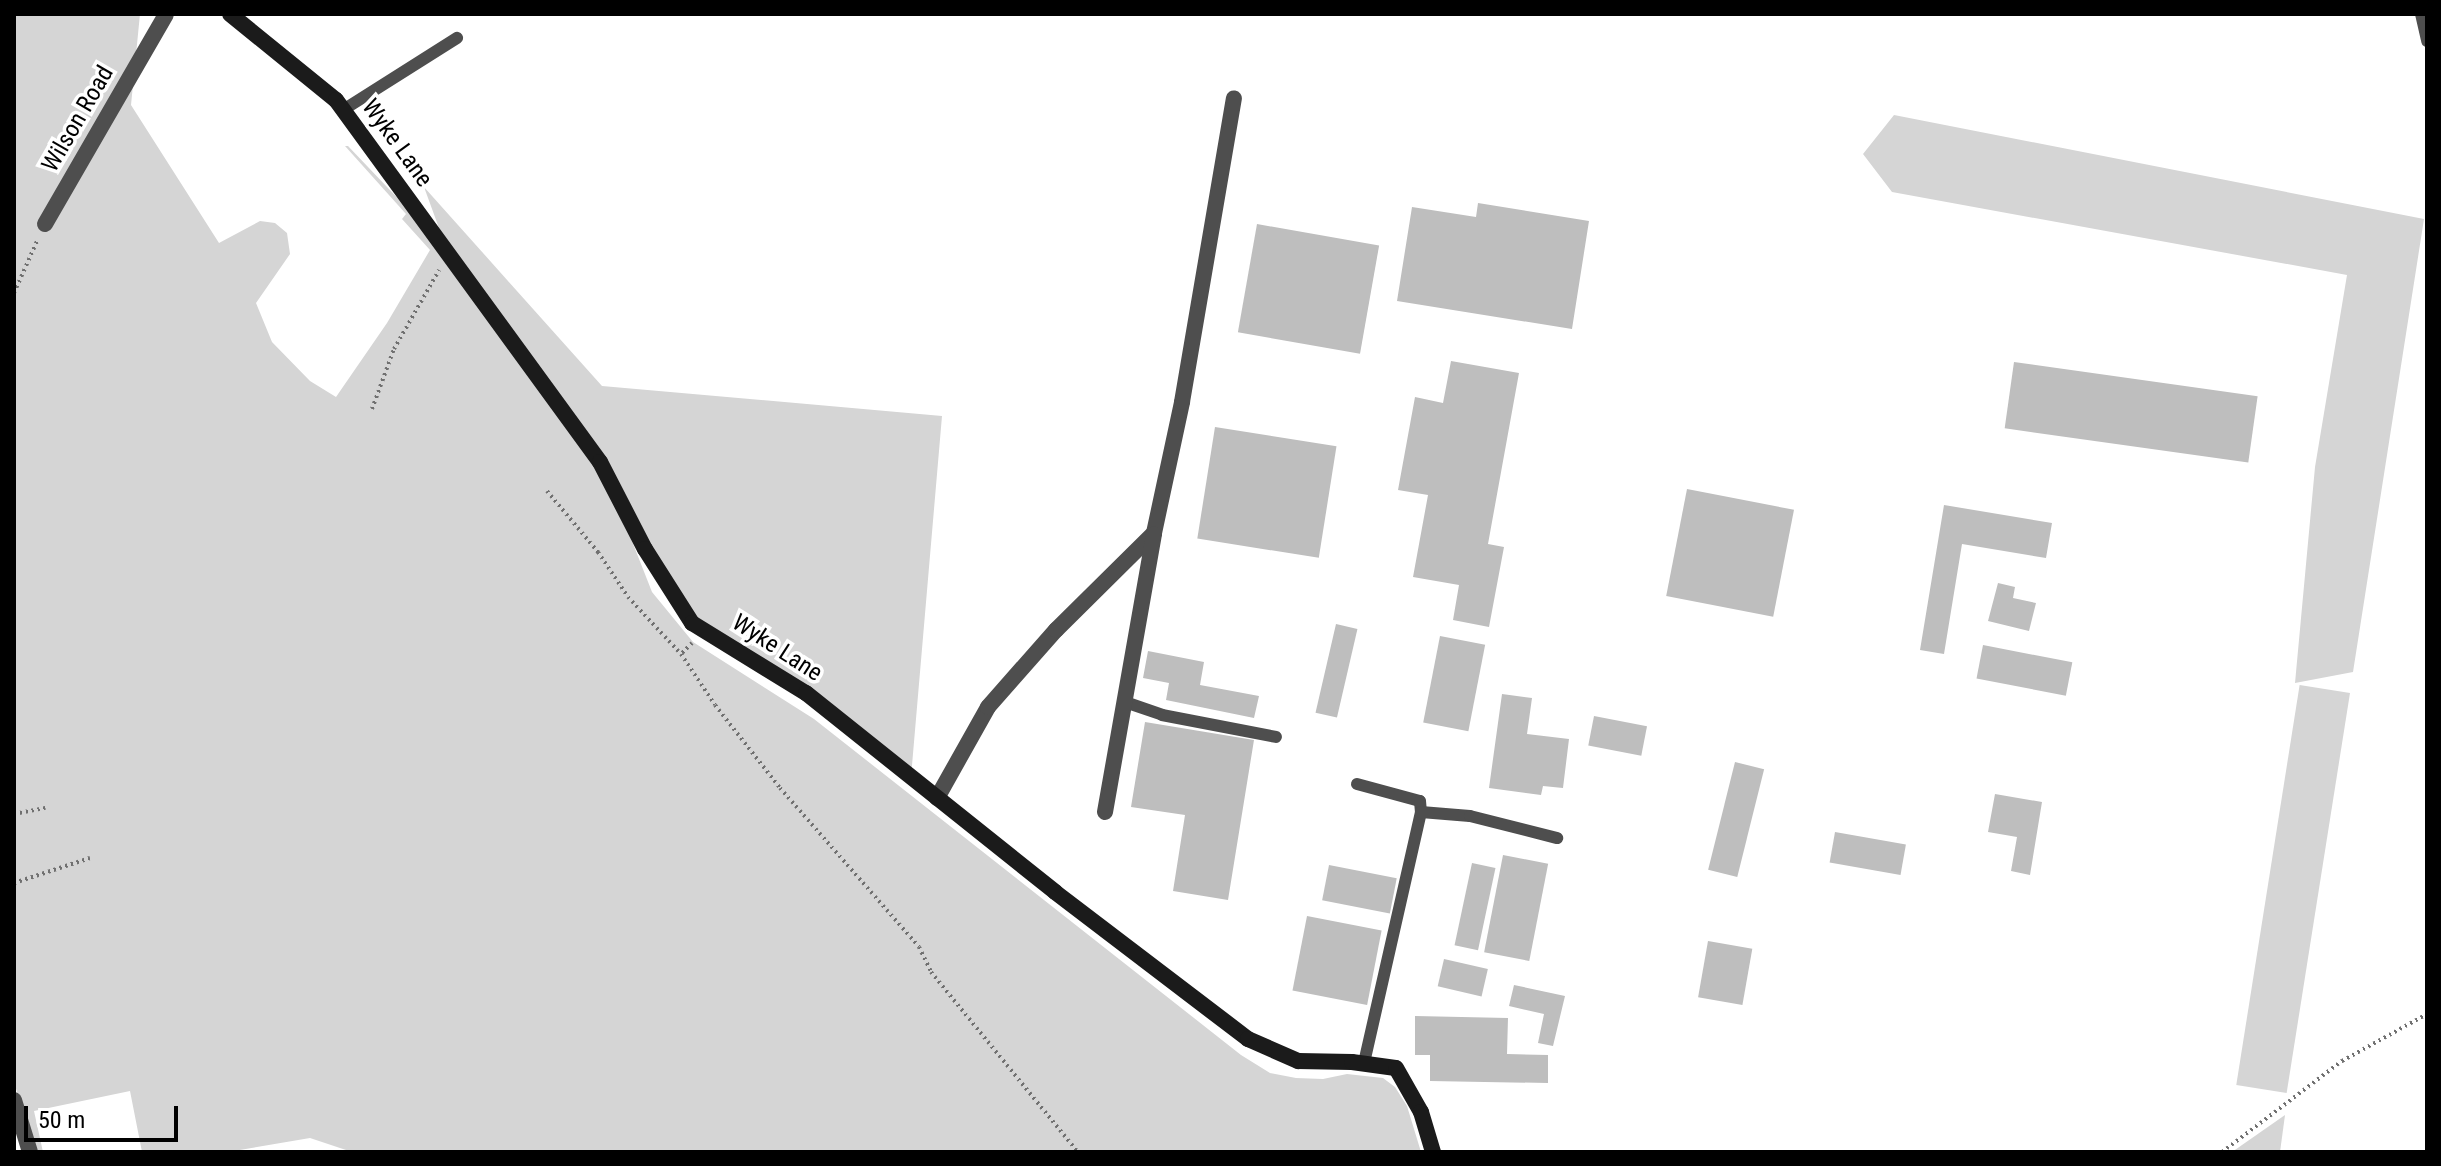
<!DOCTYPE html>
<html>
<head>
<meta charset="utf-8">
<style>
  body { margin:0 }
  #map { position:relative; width:2441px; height:1166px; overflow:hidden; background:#fff; font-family:"Roboto Condensed",sans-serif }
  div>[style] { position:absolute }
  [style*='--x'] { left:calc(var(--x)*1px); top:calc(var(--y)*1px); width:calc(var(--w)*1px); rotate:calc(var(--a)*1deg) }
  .green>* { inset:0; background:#d5d5d5; transform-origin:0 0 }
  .building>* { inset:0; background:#bebebe; transform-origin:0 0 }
  .path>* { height:4px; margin-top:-2px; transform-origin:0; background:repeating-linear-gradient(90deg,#707070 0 2px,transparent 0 6px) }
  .lane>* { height:12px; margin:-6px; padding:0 6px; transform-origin:6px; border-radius:6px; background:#4e4e4e }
  .street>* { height:16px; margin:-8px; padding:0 8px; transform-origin:8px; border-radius:8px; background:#4e4e4e }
  .secondary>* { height:16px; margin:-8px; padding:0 8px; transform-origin:8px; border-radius:8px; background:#1b1b1b }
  span { translate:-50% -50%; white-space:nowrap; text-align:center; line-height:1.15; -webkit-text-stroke:7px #fff; paint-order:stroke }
  .street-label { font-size:24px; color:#000 }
  .frame { position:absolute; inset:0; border:16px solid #000; pointer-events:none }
  .scale { position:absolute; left:24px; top:1106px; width:154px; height:36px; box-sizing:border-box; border:4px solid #000; border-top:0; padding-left:10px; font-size:24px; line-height:28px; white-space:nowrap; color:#000; -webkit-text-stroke:6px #fff; paint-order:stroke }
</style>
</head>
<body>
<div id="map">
  <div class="green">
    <div style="clip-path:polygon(14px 14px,140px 14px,131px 105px,219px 243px,260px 221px,275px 223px,287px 233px,290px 254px,256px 303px,272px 342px,310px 381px,336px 397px,387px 323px,430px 250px,402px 219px,406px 214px,345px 146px,348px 146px,447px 250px,424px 187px,602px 386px,942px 416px,911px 777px,806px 693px,692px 623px,608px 480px,652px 592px,693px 642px,814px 719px,1241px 1055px,1270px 1073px,1296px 1078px,1323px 1079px,1347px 1074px,1383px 1078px,1395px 1087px,1407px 1106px,1421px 1152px,352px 1152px,310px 1138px,228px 1152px,142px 1152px,130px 1091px,34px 1111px,43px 1152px,35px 1152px,14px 1082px)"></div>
    <div style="clip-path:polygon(1894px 115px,2424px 219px,2353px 672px,2295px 683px,2315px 467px,2347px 275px,1892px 192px,1863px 154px)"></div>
    <div style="left:2350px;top:693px;width:405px;height:51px;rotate:99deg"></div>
    <div style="clip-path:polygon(2285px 1115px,2280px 1152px,2232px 1152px)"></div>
  </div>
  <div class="building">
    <div style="clip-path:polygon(1478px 203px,1589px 221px,1572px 329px,1397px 301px,1412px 207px,1476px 217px)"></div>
    <div style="left:1257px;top:224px;width:124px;height:110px;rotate:10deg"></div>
    <div style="clip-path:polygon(1451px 361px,1519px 373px,1488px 544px,1504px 547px,1489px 627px,1453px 620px,1459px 585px,1413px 577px,1428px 495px,1398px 490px,1415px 397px,1443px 403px)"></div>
    <div style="left:2014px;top:362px;width:246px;height:67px;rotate:8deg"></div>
    <div style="left:1215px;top:427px;width:123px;height:113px;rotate:9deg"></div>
    <div style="left:1687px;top:489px;width:109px;height:109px;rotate:11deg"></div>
    <div style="clip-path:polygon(1944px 505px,2052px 523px,2046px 558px,1962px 544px,1944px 654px,1920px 650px)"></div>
    <div style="clip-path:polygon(1998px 583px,2015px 587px,2013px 598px,2036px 603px,2029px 631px,1988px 621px)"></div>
    <div style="left:1336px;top:624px;width:22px;height:91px;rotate:13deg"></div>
    <div style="left:1440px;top:636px;width:46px;height:88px;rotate:11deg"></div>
    <div style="left:1983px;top:645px;width:91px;height:34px;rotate:11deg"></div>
    <div style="clip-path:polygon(1148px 651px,1204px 662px,1200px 685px,1259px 696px,1254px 718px,1166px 700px,1169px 683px,1143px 678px)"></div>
    <div style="clip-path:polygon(1502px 694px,1532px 698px,1527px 734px,1569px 739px,1563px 788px,1543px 786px,1541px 795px,1489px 788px)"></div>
    <div style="left:1594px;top:716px;width:54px;height:30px;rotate:11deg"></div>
    <div style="clip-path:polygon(1145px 722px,1254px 740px,1228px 900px,1173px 891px,1185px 815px,1131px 807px)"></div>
    <div style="left:1735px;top:762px;width:30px;height:111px;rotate:14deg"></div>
    <div style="clip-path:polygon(1995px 794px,2042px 802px,2030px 875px,2011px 871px,2017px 837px,1988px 832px)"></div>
    <div style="left:1835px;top:832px;width:72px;height:31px;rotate:10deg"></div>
    <div style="left:1503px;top:855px;width:46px;height:99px;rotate:11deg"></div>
    <div style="left:1472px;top:863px;width:24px;height:84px;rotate:12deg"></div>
    <div style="left:1329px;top:865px;width:69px;height:36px;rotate:11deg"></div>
    <div style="left:1307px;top:916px;width:76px;height:76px;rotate:11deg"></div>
    <div style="left:1708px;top:941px;width:45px;height:57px;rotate:10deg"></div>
    <div style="left:1444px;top:959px;width:45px;height:28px;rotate:13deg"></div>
    <div style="clip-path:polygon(1514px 985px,1565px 996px,1553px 1046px,1538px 1043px,1544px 1014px,1509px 1006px)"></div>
    <div style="clip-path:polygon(1415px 1016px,1508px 1018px,1507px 1054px,1548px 1055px,1548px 1083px,1430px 1081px,1430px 1055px,1415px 1055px)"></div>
  </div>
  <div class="path">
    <div style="--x:14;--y:293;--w:57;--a:-66.1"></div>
    <div style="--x:372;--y:409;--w:64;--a:-69.9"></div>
    <div style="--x:394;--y:349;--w:91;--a:-60.3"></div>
    <div style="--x:547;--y:491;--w:80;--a:50.1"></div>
    <div style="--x:598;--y:552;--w:54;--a:56.3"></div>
    <div style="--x:628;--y:597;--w:78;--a:47.1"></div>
    <div style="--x:692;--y:643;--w:16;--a:135"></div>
    <div style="--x:681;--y:654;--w:61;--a:56.3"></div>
    <div style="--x:715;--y:705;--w:105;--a:51.9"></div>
    <div style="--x:780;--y:788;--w:211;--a:48.8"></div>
    <div style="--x:919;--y:947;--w:28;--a:64"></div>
    <div style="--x:931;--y:972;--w:232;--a:50.8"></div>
    <div style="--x:14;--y:814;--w:32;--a:-11"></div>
    <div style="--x:14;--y:883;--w:80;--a:-18.2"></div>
    <div style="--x:2222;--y:1152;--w:151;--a:-37.2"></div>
    <div style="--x:2342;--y:1061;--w:97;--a:-28.9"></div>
  </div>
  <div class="lane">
    <div style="--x:2421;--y:14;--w:28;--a:77"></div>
    <div style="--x:343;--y:110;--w:135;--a:-32.3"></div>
    <div style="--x:1125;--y:702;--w:39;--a:19"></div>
    <div style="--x:1162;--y:715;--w:116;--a:10.9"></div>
    <div style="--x:1357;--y:784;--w:65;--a:15.1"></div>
    <div style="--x:1420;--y:801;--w:11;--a:85"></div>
    <div style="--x:1421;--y:812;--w:257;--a:102.8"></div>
    <div style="--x:1421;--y:812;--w:49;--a:4.7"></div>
    <div style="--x:1470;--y:816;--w:90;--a:14.2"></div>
  </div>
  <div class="street">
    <div style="--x:45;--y:224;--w:242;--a:-60"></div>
    <div style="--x:937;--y:798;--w:104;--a:-60.7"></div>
    <div style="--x:988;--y:707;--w:103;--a:-48.6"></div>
    <div style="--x:1056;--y:630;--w:138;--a:-44.7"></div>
    <div style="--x:1154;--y:533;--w:134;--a:-77.9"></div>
    <div style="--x:1182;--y:402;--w:308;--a:-80.3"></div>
    <div style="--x:1105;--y:812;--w:282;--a:-80"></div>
    <div style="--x:14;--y:1100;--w:54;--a:72.9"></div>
  </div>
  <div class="secondary">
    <div style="--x:230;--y:14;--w:136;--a:39.1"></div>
    <div style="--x:336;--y:100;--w:448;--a:53.9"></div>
    <div style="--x:600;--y:462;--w:98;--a:62.7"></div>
    <div style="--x:645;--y:549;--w:88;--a:57.6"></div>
    <div style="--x:692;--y:623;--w:134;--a:31.6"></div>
    <div style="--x:806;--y:693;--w:319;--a:38.6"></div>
    <div style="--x:1055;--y:892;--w:243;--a:37.3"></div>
    <div style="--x:1248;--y:1039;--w:55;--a:23.7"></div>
    <div style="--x:1298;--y:1061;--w:54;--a:1.1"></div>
    <div style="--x:1352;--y:1062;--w:44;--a:7.8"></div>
    <div style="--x:1396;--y:1068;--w:51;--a:60.4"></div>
    <div style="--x:1421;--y:1112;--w:42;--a:73.3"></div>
  </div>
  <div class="street-label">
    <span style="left:78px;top:119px;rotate:-60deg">Wilson Road</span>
    <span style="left:397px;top:143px;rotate:54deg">Wyke Lane</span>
    <span style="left:777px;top:648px;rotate:33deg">Wyke Lane</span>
  </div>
  <div class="frame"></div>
  <div class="scale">50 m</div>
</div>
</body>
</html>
